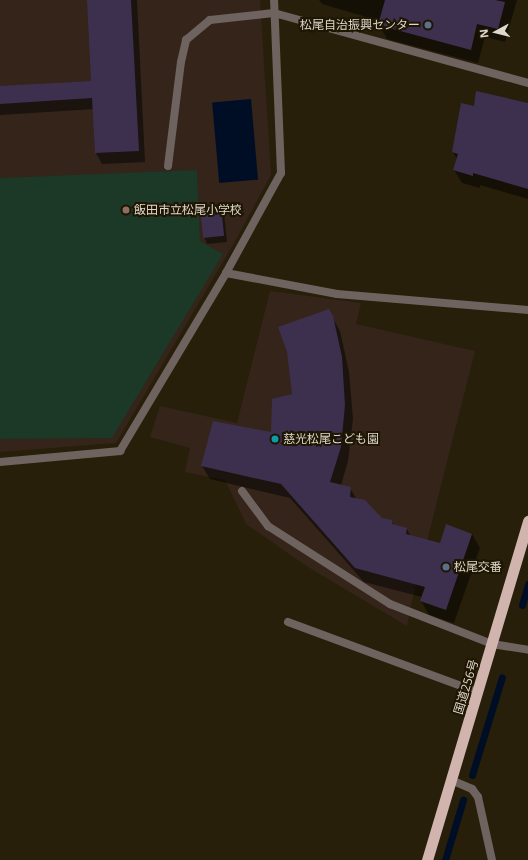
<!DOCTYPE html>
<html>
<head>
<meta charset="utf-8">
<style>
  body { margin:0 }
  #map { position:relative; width:528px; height:860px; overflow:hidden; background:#281f0b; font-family:"Open Sans","Noto Sans JP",sans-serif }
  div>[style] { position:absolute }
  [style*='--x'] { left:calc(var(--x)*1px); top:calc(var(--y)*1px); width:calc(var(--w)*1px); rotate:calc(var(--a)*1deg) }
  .education>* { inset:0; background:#34241a }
  .green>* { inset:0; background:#1c3826 }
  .water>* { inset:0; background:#000e25; transform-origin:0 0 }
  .shadow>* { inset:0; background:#0007 }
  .stream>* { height:7px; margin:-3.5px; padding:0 3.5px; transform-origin:3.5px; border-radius:3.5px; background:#000e25 }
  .building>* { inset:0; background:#3c304e; transform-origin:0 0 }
  .service>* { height:8px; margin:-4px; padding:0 4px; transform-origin:4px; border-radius:4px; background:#6f6360 }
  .minor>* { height:8px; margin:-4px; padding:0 4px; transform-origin:4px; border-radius:4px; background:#6f6360 }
  .trunk>* { height:11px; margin:-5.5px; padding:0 5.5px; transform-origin:5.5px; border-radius:5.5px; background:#d0b4ad }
  .dots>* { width:11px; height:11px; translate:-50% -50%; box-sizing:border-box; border:2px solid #1e1603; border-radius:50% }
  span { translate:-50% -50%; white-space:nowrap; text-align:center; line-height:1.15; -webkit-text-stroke:4px #1e1603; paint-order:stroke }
  .poi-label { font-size:12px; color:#dfd9cd }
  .right { translate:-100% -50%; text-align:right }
  .left { translate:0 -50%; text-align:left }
  .street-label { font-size:12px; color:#dfd9cd }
  .north { position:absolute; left:476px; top:12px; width:40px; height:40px; -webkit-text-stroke:3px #1e1603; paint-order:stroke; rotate:263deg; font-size:11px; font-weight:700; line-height:16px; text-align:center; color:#dfd9cd }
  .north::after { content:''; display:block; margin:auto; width:14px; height:18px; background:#dfd9cd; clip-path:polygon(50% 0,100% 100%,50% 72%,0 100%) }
</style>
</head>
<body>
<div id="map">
  <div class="education">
    <div style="clip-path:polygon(0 0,260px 0,271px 175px,233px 245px,116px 443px,0 452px)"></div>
    <div style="clip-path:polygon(270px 291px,361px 303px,356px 324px,475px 351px,411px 605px,407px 626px,308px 567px,246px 524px,225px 480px,185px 472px,190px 448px,150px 437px,160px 406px,237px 423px)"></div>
  </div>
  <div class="green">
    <div style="clip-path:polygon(197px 170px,200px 241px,223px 254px,112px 438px,0 439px,0 178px)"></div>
  </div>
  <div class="water">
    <div style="left:251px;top:99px;width:81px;height:39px;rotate:85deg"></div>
  </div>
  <div class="shadow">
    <div style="clip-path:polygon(88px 0,137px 0,145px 162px,102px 164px,96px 153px,94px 109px,0 115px,0 87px,92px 82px)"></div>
    <div style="clip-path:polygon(319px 0,517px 0,505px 42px,485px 37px,478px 63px,387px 39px,379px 25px,380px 21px,322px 4px)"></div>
    <div style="clip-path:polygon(528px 104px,528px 199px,480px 185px,480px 188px,462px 183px,454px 170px,457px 159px,453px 152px,474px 108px)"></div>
    <div style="clip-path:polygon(220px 207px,224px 214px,227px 242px,207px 244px,204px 237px)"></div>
    <div style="clip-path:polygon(328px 310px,340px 331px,349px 372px,353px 419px,348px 461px,341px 485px,350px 488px,357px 500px,382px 519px,391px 521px,394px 526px,407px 529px,411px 537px,441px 544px,472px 534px,480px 548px,454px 623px,429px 615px,421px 601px,422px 597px,364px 582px,290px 498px,210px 479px,202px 466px,272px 433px,293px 395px)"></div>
  </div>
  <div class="stream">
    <div style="--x:522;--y:605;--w:22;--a:-74"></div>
    <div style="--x:472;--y:775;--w:102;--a:-73"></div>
    <div style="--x:445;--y:860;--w:63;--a:-73.3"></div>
  </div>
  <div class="building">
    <div style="clip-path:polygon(87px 0,131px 0,139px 151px,95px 153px,92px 98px,0 104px,0 86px,91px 81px)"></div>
    <div style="clip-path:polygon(385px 0,495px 0,505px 2px,498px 29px,477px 24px,471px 50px,378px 25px)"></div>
    <div style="clip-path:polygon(476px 91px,528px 103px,528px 189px,473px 173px,473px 176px,453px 170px,458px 154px,452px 152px,461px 103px,474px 106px)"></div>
    <div style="left:221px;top:206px;width:30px;height:21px;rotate:84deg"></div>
    <div style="clip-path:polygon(329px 309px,333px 316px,342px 357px,345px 405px,341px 447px,330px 482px,351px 487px,350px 497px,365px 500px,382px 518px,392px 520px,392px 524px,407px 528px,406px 534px,440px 543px,446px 524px,472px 534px,446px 610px,420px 601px,425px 587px,355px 568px,281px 484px,201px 466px,213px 421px,271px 432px,272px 399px,292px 394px,287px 352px,278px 327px)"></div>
  </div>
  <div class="service">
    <div style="--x:168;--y:166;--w:105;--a:-82.9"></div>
    <div style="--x:181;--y:62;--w:23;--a:-77"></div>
    <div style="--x:186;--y:40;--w:31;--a:-40"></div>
    <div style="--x:210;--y:20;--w:64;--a:-6.2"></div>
    <div style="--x:226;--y:273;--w:113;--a:10.7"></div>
    <div style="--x:337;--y:294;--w:192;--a:4.8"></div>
    <div style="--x:242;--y:491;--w:44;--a:53.4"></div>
    <div style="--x:268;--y:526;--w:145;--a:32.6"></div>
    <div style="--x:390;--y:604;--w:110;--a:21.4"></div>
    <div style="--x:288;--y:622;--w:202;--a:20.3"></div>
  </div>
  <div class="minor">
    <div style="--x:274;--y:13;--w:263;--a:15.4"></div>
    <div style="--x:0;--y:462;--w:121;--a:-5.2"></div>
    <div style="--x:120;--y:451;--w:207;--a:-59.2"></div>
    <div style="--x:226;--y:273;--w:114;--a:-61.2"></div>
    <div style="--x:281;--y:173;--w:173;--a:-92.3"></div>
    <div style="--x:492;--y:644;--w:36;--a:9"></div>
    <div style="--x:451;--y:780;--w:23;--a:23"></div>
    <div style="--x:472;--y:789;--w:10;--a:53"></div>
    <div style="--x:478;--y:797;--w:65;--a:77.5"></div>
  </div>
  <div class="trunk">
    <div style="--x:427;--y:860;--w:354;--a:-73.4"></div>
  </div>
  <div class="dots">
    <div style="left:428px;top:25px;background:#5c6f8a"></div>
    <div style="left:126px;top:210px;background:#8d6e63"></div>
    <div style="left:275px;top:439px;background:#0f9aa8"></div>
    <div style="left:446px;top:567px;background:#5c6f8a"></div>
  </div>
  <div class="poi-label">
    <span class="right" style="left:420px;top:25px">松尾自治振興センター</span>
    <span class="left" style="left:134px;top:210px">飯田市立松尾小学校</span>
    <span class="left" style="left:283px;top:439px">慈光松尾こども園</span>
    <span class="left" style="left:454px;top:567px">松尾交番</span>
  </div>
  <div class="street-label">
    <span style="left:466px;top:687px;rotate:-73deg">国道256号</span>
  </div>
  <div class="north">N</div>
</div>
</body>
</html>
